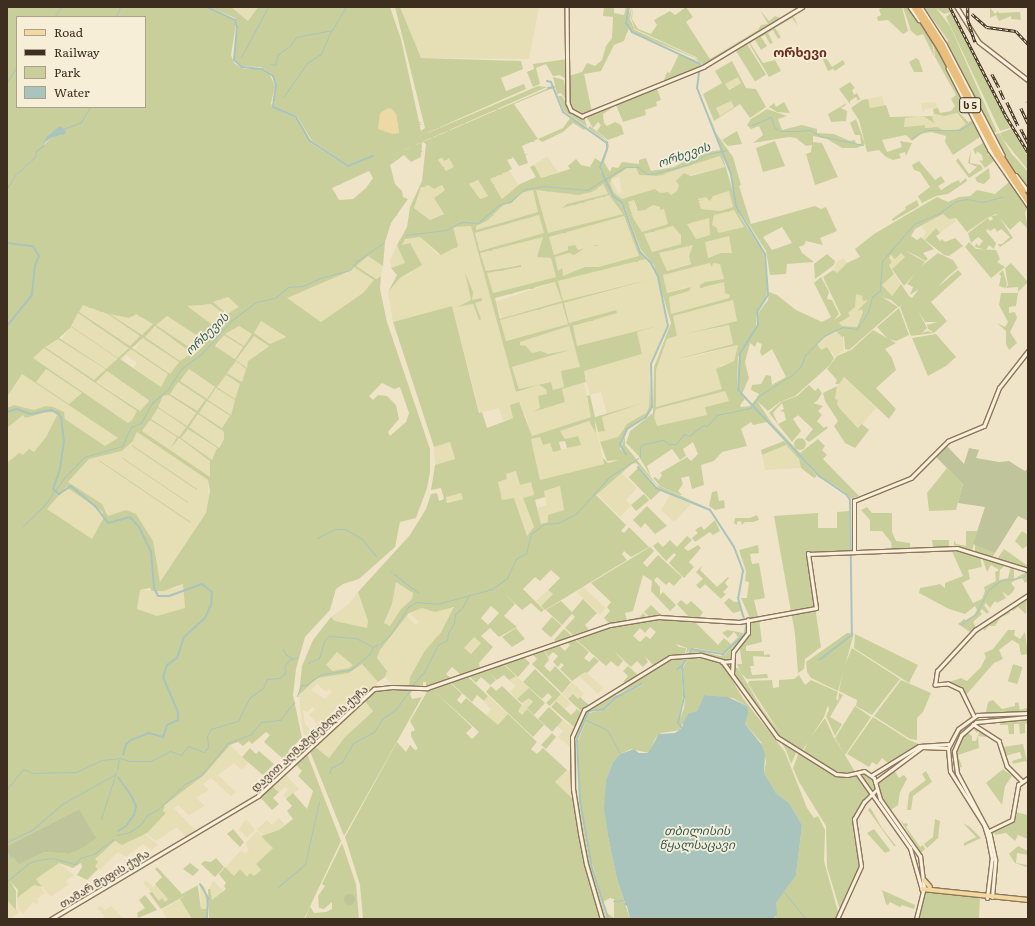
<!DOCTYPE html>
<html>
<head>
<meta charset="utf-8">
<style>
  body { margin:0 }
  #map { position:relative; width:1035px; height:926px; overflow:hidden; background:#f0e4c8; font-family:Literata,"Noto Sans Georgian",serif }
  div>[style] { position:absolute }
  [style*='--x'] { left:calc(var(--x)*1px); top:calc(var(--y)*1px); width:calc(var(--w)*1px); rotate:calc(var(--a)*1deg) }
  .farmland>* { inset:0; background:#e6deb5; transform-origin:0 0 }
  .green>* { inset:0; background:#c9cf9b; transform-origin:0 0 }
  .round { border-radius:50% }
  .sand>* { inset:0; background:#ecd9a5 }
  .cemetery>* { inset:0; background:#bfc49a }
  .water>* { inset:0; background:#a9c4bc }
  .stream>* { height:1px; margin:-0.5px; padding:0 0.5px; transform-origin:0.5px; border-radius:0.5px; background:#a9c4bc }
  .canal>* { height:2px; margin:-1px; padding:0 1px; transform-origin:1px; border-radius:1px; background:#a9c4bc }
  .roads { filter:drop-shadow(1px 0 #8d765c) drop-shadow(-1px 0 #8d765c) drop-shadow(0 1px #8d765c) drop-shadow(0 -1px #8d765c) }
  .tertiary>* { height:2.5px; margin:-1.25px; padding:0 1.25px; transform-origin:1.25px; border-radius:1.25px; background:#faf1dc }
  .secondary>* { height:3px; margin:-1.5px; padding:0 1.5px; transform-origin:1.5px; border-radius:1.5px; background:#faf1dc }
  .primary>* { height:4px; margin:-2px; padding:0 2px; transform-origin:2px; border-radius:2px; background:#f3d9a0 }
  .trunk>* { height:4.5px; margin:-2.25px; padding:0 2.25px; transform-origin:2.25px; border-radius:2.25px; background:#eabe7c }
  .rail>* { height:2.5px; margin-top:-1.25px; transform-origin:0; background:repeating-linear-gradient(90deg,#f7eed8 0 3px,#3d2e20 0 6px); box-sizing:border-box; border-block:1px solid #3d2e20 }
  span { translate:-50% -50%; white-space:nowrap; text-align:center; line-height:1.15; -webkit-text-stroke:3.5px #f7eed8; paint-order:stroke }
  .shield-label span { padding:1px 3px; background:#f7eed8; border:1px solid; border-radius:3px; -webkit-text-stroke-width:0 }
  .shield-label { font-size:10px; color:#3d2e20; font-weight:700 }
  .street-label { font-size:11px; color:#3d2e20 }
  .water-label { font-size:12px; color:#2f5d5a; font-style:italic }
  .quarter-label { font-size:13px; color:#6b2e1e; font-weight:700 }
  .frame { position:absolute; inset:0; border:8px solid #3d2e20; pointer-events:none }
  .legend { position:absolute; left:16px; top:16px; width:130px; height:92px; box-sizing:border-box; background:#f7eed8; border:1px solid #ada18e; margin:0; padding:5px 7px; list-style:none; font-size:12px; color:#3d2e20 }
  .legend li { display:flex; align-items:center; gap:8px; height:20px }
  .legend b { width:20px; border:1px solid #ada18e }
</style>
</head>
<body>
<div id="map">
  <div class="farmland">
    <div style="clip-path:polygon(231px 7px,258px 7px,248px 21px)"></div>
    <div style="clip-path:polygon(400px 7px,539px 7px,529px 59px,421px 58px)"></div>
    <div style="left:738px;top:76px;width:8px;height:15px;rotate:67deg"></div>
    <div style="left:882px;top:96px;width:9px;height:14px;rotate:77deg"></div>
    <div style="clip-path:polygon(731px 101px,734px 107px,720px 116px,716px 108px)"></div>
    <div style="clip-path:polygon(935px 102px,938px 108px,925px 109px,923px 113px,921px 103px)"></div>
    <div style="clip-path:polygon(955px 113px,966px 124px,959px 129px,945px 131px,937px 127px,925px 128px,925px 125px,904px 127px,905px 118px,923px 116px,933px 123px,932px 116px,934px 114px,941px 116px)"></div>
    <div style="clip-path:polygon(547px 156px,558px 172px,540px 178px,534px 165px)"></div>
    <div style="clip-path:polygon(721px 156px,725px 167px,681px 177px,677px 191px,670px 195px,668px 192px,622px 199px,614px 193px,610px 182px,612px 181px,618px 193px,622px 192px,619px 177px,613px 180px,612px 178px,624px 168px,636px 168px,639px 175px,657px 176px)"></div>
    <div style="clip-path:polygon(442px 157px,449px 158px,455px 167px,446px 171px,438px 160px)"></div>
    <div style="clip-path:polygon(509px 170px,519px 186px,502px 199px,490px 179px)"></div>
    <div style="clip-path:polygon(478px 180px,488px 196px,479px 199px,469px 184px)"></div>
    <div style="clip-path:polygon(428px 184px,433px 187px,442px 185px,445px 190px,434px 198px,444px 213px,430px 220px,414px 208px,421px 187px)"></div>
    <div style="clip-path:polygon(603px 184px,608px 194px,563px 206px,609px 195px,623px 214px,548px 234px,536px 190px,579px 195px,586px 194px)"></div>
    <div style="clip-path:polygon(533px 190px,538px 212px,476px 230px,475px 226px,487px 221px,503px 205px,512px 203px,520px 193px)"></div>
    <div style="clip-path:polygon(730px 191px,733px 207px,720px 211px,701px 209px,698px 199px)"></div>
    <div style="clip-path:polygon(634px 200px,636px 209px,645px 210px,653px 205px,664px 209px,668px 224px,642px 233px,633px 218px,628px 202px)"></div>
    <div style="clip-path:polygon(734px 210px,744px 227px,718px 233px,717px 228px,712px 225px,714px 215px)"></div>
    <div style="clip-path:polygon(943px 214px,949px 219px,953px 217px,956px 221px,940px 233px,936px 228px,925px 240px,923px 238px,926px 232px,921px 226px)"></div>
    <div style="left:539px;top:215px;width:19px;height:66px;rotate:74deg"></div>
    <div style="clip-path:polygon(623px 215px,640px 256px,562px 276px,558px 271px,555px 257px,612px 241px,578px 250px,572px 245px,569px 246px,568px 250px,554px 255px,549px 237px)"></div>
    <div style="clip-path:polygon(709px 218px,710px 235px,696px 239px,687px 224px)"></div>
    <div style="clip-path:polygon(evenodd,459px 225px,471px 226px,516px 392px,540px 385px,546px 389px,547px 394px,541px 408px,533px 412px,565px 402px,562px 389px,584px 383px,591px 417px,532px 436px,525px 414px,503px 421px,499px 408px,480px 413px,452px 306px,393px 322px,388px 292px,400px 278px,411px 273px,416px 258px,412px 246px,401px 245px,405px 238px,420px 237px,438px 255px,453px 227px,459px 225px,465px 272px,472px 300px,482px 300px,475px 303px,477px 319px,473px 304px,457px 307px,471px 300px,465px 272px)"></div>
    <div style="clip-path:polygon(673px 226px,681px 235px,681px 244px,652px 252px,644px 234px)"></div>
    <div style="left:729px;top:236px;width:17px;height:25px;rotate:80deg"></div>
    <div style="clip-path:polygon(543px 237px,543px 257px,551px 258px,556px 277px,493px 293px,486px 273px,521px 267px,516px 265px,486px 271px,480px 253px)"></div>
    <div style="clip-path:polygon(397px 245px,405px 263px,391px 268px,390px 260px)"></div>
    <div style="clip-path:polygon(693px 245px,691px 263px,666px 271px,659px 253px)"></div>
    <div style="clip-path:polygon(901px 253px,905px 257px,892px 269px,889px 265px,892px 262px,889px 258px)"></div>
    <div style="clip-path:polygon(368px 256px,383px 266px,381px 276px,376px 279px,355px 266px)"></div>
    <div style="clip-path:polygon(843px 258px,847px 263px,836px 274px,833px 270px,837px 262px)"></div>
    <div style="clip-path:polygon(646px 259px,651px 265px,659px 282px,667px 327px,650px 363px,649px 407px,642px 417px,624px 427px,618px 437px,600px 442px,598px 432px,605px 430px,602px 417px,643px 403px,607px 414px,601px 392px,590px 395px,584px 371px,642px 354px,637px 332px,661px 325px,577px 346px,572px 326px,616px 313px,616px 310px,569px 323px,564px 303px,647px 278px,563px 302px,558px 281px)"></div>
    <div style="clip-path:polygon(710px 263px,712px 266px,713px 263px,720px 264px,724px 279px,705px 282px,724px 282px,725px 293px,730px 295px,729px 298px,671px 314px,669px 297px,689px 291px,686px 287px,667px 293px,663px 275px)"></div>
    <div style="clip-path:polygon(354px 267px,375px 279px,363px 293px,321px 322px,286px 298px,343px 274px)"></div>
    <div style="clip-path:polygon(894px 274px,901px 284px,892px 296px,882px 285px)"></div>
    <div style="left:556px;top:282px;width:20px;height:63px;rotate:72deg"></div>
    <div style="clip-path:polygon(856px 293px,868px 300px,857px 327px,842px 326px,839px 323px,850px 316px,847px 313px,854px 303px)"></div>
    <div style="clip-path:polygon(228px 297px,240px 307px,227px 314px,213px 302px)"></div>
    <div style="clip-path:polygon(733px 300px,737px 321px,686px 335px,729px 325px,733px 344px,677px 361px,738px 345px,734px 361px,720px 366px,722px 389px,656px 407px,656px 370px,667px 339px,677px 336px,673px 316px)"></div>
    <div style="left:562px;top:302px;width:23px;height:65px;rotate:75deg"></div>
    <div style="clip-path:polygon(211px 304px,226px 316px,213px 326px,186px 306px)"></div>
    <div style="clip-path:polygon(85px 305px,108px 314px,141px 336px,130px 346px,79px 312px,81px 306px)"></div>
    <div style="left:78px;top:313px;width:63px;height:15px;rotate:34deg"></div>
    <div style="clip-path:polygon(110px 314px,136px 314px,153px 324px,142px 335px)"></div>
    <div style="clip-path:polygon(167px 316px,204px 340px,195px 351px,156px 325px)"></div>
    <div style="clip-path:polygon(261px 321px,286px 338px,270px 344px,253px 333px)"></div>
    <div style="clip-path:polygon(156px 326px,193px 353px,180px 361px,144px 337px)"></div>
    <div style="clip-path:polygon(239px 326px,253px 334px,244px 346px,225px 334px)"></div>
    <div style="clip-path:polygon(569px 326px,580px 367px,564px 387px,553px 390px,551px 382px,519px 389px,512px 367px,569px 350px,548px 354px,532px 353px,519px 345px,520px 342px)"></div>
    <div style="left:70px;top:327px;width:56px;height:16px;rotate:33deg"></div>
    <div style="clip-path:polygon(835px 330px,843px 335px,844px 350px,835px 357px,832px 352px,821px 350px,817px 344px)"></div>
    <div style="left:224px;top:335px;width:22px;height:14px;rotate:32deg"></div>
    <div style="clip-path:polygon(254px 335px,269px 345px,249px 360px,247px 368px,236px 360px)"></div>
    <div style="clip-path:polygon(58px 338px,105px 370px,94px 380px,44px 347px)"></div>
    <div style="left:143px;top:338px;width:43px;height:15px;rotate:34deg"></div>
    <div style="clip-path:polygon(44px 348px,138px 411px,132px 420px,128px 423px,33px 358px)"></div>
    <div style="clip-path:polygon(131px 349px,169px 374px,161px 387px,134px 368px,137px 363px,125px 354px)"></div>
    <div style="clip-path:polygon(236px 361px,247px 369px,242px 382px,227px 373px)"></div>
    <div style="clip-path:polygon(46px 368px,83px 393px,69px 404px,36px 382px)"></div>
    <div style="left:189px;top:369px;width:32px;height:15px;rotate:35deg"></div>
    <div style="clip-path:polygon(107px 371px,149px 401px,140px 411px,96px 381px)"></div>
    <div style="clip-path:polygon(22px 374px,118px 438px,105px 446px,65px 419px,64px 412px,40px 409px,34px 410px,14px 405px,7px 408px,7px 397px)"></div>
    <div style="clip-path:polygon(226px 375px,240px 384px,235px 399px,217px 387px)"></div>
    <div style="clip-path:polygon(843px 377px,876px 408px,859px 428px,841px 410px,835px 399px,837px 386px)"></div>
    <div style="left:178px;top:382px;width:32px;height:14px;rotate:34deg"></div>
    <div style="clip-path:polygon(217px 388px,235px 400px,231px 415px,208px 400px)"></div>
    <div style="clip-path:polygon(725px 391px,729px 401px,705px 407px,707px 415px,657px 427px,654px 417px,656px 409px)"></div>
    <div style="clip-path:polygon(169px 395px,196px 414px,187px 426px,158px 407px,163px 396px)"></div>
    <div style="left:207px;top:401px;width:28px;height:14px;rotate:35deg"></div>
    <div style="clip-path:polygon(158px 407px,186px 427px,179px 437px,151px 419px)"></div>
    <div style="clip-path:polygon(53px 412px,57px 414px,46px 437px,34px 452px,7px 463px,7px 428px,23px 414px,25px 418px)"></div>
    <div style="clip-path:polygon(198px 414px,224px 432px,224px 439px,218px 448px,189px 427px)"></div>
    <div style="clip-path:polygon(150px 420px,177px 437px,170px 448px,178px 438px,211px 461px,210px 477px,142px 431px)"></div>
    <div style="clip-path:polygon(589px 421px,597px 432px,604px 464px,540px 480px,531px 439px,540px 437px,550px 443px,553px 452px,580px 445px,578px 436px,565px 439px,560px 431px)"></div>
    <div style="clip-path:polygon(188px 428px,217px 449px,212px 460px,181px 439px)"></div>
    <div style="clip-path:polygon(evenodd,137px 432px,208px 480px,209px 502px,206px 513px,160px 582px,157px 567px,115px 514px,108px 516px,107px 511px,68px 482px,89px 459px,122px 451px,133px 441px,137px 432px,123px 458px,189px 502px,188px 503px,122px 459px,123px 458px,137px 432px,99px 460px,191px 522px,191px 523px,98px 461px,99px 460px)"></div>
    <div style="clip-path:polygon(450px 442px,455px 459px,435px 465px,434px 447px)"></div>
    <div style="clip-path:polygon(786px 445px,799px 459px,801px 468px,765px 470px,762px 455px)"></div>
    <div style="clip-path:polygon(516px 471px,531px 482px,534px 495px,523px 498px,534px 527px,527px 536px,514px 498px,502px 501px,497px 482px,507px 479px,506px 474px)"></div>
    <div style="clip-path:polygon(621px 472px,637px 488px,626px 500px,631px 506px,620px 517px,597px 494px)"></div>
    <div style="clip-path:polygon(560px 486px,564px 510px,548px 515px,548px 522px,541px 524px,537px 508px,547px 505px,544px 491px)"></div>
    <div style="clip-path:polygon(69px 487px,102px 511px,104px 517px,92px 539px,47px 509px,64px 488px)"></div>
    <div style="left:462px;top:493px;width:6px;height:16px;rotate:81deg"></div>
    <div style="clip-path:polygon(670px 495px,691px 504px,674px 522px,661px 510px)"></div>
    <div style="clip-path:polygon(396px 581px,413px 593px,412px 599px,401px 609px,391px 626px,384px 624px,392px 604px)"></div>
    <div style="clip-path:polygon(183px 584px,185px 608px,157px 616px,137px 609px,140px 590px,166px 590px,176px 588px)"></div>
    <div style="clip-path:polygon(583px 587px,606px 608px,600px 615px,577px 592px)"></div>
    <div style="clip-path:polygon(548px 590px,553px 594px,541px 606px,536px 601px)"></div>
    <div style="clip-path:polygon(358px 592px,368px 621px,367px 628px,335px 621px,331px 617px,350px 603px)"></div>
    <div style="clip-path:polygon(451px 607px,454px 609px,434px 642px,424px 652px,410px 677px,409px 687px,392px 685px,385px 677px,387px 671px,377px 658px,380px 650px,407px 616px,416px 625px,419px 622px,409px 613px,413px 611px,422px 608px,440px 611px)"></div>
    <div style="left:474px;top:636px;width:9px;height:16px;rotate:41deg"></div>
    <div style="clip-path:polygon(337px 652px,353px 665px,349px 668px,333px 671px,326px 665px)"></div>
    <div style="clip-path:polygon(evenodd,362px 664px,377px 678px,377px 687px,368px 691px,345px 714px,337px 707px,331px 713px,338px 720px,312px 741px,304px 734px,302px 727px,299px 695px,317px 678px,349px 673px,362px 664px,317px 684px,326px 692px,329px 689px,332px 692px,325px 699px,311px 690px,317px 684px,362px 664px,313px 707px,315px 709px,309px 715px,318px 724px,311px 731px,305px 724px,303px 710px,307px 712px,313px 707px)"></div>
    <div style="left:585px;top:671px;width:25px;height:8px;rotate:43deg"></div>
    <div style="clip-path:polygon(516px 676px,529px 688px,517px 699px,510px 692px,516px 686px,509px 680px)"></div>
    <div style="clip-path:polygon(572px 682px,584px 694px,578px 699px,573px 694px,568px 699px,562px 693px)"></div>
    <div style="left:562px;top:694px;width:13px;height:9px;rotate:48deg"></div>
    <div style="clip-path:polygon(488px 696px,508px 714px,498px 725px,486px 715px,491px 710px,484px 701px)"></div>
    <div style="clip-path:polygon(528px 697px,533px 702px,522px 715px,518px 711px)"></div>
    <div style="clip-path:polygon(363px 699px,373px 710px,345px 737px,329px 758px,314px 747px,315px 743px)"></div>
    <div style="clip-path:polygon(563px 720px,574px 729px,570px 747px,558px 737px,563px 731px,557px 726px)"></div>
    <div style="clip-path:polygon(230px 745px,248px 763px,242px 770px,234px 763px,218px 775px,236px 792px,231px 796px,211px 778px,203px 784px,209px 790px,196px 798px,205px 806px,189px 815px,178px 805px,174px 808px,196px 831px,186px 837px,177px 827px,156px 841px,150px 837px,146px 832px,166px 813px,163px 811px,165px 805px,204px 775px)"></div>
    <div style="clip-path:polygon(567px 770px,572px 773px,574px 800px,555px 782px)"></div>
    <div style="clip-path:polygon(284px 773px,299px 789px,286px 799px,283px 795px,288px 790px,285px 787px,279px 792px,272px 784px)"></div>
    <div style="clip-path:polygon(279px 818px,285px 825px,279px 830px,263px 835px,257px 829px,267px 820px,272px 825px)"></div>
    <div style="clip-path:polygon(246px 819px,255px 830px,247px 838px,239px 829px)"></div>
    <div style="clip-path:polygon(257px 831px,273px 848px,256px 864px,261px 869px,254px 877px,234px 876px,225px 868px,241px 850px,245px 854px,249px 850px,245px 844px)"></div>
    <div style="clip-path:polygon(145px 834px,158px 845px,151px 850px,143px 844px,126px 857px,118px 852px,100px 870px,95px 866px,94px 859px,116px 841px,126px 841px)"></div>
    <div style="clip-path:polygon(59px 863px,74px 875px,66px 881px,69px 884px,51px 897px,35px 879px)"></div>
    <div style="clip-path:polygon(146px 880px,153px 887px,156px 885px,168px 899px,165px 902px,159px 901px,143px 883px)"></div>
    <div style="clip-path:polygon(214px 881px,223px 891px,212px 900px,209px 888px)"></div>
    <div style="clip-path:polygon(200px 884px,204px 889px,208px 909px,201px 909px)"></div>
    <div style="clip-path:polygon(34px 885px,40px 887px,45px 893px,37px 899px,39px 902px,36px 905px,33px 902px,23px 914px,18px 908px,17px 898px)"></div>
    <div style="clip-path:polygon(180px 899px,192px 919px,167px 919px,162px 910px)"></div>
    <div style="clip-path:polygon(7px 900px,20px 912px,10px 919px,7px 919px)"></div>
    <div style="clip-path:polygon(100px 906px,105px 910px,111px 906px,124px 919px,102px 919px,105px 916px,97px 908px)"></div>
  </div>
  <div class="green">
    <div style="clip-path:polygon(evenodd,7px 7px,205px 7px,232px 18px,236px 24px,231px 55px,234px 63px,244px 69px,262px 69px,270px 75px,275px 86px,271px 103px,272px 107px,296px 118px,311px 143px,348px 167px,378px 154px,348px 165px,312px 141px,297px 116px,274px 107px,276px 82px,272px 74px,261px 67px,242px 66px,234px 59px,238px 25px,235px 18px,209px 7px,231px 7px,248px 21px,258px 7px,390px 7px,401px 39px,421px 131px,425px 128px,395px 7px,400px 7px,421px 58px,521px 61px,523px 69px,501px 78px,506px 91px,524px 84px,526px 89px,411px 140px,538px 86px,547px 87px,381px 160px,551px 87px,553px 88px,514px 104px,538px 139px,563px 128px,570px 118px,586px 128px,584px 130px,573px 123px,563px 132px,542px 142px,538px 139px,522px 146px,528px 163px,519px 166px,513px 157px,507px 160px,512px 169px,490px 179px,502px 199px,520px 184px,536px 177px,530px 167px,534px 165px,541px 178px,570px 169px,568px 166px,576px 159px,581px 165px,590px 167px,595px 158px,601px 162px,600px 171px,604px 177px,601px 168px,608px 145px,606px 140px,588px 128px,590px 126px,607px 140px,608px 142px,609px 146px,604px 162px,610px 172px,612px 167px,618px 168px,622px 162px,639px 164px,639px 160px,646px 158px,651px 171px,674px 167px,701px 153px,721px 150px,708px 111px,716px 133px,733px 157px,741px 185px,739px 186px,751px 224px,815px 206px,821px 209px,826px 207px,837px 231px,820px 238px,823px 245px,806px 241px,804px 245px,799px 247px,802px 253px,814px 262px,787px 264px,786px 274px,770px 275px,766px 251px,737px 206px,731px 174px,722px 154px,740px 216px,764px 253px,767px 288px,766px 299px,756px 313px,756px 327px,738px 357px,737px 390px,745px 399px,740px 405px,741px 407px,750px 406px,755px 400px,759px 394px,751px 390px,752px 385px,761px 384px,766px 375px,771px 376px,772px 385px,786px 377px,772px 349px,762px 356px,760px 352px,762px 344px,757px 342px,755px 347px,750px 343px,745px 362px,749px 378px,742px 394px,738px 389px,739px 357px,758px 326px,758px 313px,768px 300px,769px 292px,777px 295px,796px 310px,822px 322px,831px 317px,814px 283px,821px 277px,829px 292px,827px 299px,832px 300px,839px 314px,834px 320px,841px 315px,823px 277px,833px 270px,837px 273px,847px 263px,860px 257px,855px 249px,874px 234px,937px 197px,948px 202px,959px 197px,970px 196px,977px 190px,995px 194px,1009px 182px,1028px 207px,1025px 213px,1028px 229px,1020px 221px,1010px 230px,1000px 218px,1013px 238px,1000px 247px,998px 244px,1002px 244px,1010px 237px,1001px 229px,997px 232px,995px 228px,990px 231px,988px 229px,986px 231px,996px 243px,994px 249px,989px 245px,986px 250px,975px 247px,976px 243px,979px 246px,983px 241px,978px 237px,971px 243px,968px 233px,988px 218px,990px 221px,993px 219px,991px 216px,998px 215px,996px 214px,987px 218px,967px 232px,956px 218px,949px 219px,943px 214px,915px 229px,911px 236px,917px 240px,921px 237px,934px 249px,923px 253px,928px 259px,925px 261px,917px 256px,906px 251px,925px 262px,904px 286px,892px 269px,905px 257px,901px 253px,895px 259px,891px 255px,889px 258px,892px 262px,889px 265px,894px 274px,882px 285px,892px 296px,901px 284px,909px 296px,906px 301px,899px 307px,891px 300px,882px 297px,898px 307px,849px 350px,845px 349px,844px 336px,842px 337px,836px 331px,824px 338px,817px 344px,821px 350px,827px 347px,834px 358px,830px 365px,795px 396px,780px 402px,768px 411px,757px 401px,772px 423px,800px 453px,818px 439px,825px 446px,822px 450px,827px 455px,823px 459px,859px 496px,851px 499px,845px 492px,819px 475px,755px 407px,767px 422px,753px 425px,751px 422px,741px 429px,747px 446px,722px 452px,714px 461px,701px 465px,704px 485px,692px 489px,689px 476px,681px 478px,683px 484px,678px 491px,682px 495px,680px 495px,660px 486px,653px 478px,655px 477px,659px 480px,662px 475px,660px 473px,687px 457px,691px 461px,698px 454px,693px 442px,683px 449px,686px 456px,680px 460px,672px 449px,647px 466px,651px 477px,638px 455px,626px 443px,630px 431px,653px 413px,654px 367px,671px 323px,654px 265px,641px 250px,623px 203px,614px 196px,605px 179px,611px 195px,621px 204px,639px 251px,646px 259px,558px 281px,563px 301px,647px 280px,564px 303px,569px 323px,616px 310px,617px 313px,573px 326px,577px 346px,661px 325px,637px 332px,642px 354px,584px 371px,586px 382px,562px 389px,565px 402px,533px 412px,540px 408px,538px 396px,547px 394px,546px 389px,539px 385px,516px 392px,471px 226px,453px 227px,458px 246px,441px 255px,420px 237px,405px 239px,402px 245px,410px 243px,422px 265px,400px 278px,388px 292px,397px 275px,391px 268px,405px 263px,397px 245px,407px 227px,410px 207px,422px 181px,426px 144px,422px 142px,421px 157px,411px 162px,404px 155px,390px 165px,395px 184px,402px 191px,403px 197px,408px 199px,391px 223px,385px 242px,383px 266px,368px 256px,356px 266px,376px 279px,381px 276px,380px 289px,387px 322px,430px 449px,430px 472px,427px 488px,416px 518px,400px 522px,395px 547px,359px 579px,343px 584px,336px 589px,330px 610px,305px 637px,296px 669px,293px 695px,302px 738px,288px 751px,295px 757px,304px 744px,306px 749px,290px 765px,264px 742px,270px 735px,266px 732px,252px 744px,249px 741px,243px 746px,238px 742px,230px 745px,204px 775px,165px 805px,163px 811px,166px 813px,147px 833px,122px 845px,115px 841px,95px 859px,98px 862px,95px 866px,98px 869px,87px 880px,77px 875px,82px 867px,81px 863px,73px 868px,59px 863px,36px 879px,42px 887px,34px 885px,17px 898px,18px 890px,10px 881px,16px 891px,16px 910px,7px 900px,7px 849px,20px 863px,45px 852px,69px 854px,75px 851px,79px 809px,7px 846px,7px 463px,19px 453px,23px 455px,29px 449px,34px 452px,46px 437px,57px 415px,53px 412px,44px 413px,25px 418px,23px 415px,7px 428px,7px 408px,14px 405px,34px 410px,46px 406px,53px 407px,64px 412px,65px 419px,105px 446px,118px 438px,22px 374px,7px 397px,7px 7px,17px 17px,145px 17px,145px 107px,17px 107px,17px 17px,7px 7px,396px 114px,399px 133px,388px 132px,379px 126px,380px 122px,396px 114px,7px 7px,60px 127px,65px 130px,62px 135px,51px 138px,44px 145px,49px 134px,60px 127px,7px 7px,720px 156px,725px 167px,691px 176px,684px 173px,676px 181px,679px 185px,677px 191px,671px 195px,668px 192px,660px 193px,655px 189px,622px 199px,614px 193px,610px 183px,612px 178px,627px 168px,636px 168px,639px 175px,657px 176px,720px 156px,7px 7px,442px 157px,444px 161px,449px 158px,454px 167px,446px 171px,438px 160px,442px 157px,7px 7px,369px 171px,373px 178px,366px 188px,353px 199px,339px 200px,332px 188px,369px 171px,7px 7px,478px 180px,488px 196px,480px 199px,469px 184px,478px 180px,7px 7px,603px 184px,608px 194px,567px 204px,562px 208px,609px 195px,623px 214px,548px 233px,536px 190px,579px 195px,592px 192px,603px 184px,7px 7px,428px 185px,434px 189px,442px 185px,445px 190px,434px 198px,444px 214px,430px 220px,414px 208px,421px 187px,428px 185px,7px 7px,533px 190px,538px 212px,476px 230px,476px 226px,487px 221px,503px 205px,512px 203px,520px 193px,533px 190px,7px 7px,729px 191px,733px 207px,720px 211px,701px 209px,698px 199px,706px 197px,710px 201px,713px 196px,729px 191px,7px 7px,634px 200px,638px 211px,645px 210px,653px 205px,660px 207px,660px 210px,664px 209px,668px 224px,642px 232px,633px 218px,628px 202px,634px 200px,7px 7px,734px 210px,744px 227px,718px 233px,717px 228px,712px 225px,714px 215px,734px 210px,7px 7px,539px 215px,544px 233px,480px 251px,475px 233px,539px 215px,7px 7px,624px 216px,639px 256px,598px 267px,585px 267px,563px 276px,562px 268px,558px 271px,555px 257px,569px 253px,574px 255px,585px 248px,612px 241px,578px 250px,575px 245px,568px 246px,568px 250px,554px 255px,549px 237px,624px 216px,7px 7px,709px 218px,710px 235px,696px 239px,687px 224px,709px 218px,7px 7px,673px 226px,681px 235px,681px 244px,652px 252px,644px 234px,673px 226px,7px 7px,782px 227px,792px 243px,772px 250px,763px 237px,782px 227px,7px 7px,729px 236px,732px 253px,721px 253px,708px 258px,705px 242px,729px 236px,7px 7px,543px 237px,537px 257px,551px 258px,556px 277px,493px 293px,487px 273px,521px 267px,521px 265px,486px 271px,480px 253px,543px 237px,7px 7px,693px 245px,689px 256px,691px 264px,667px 271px,659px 253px,693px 245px,7px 7px,710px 263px,712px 267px,713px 263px,720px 264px,724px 279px,705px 282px,700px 285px,700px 288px,724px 282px,725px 293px,730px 295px,729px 298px,671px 314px,669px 297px,689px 291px,691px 287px,667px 293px,663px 275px,710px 263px,7px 7px,354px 267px,374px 280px,363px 293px,321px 322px,287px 298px,343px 274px,354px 267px,7px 7px,555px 282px,562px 301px,500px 319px,495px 298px,555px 282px,7px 7px,856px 294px,862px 296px,863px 301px,868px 300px,857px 311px,862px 309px,863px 312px,857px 327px,842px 326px,839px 323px,850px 316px,848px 313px,855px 307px,856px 294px,7px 7px,228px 297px,239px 307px,227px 314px,213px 302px,228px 297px,7px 7px,733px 300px,737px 321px,686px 334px,729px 325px,733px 344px,677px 359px,738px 345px,734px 361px,716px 369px,722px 389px,656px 407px,656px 370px,667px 339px,677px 336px,673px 316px,733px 300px,7px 7px,562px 303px,568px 324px,506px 341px,500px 320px,562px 303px,7px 7px,211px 304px,226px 316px,214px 326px,187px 306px,211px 304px,7px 7px,83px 305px,108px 314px,140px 336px,130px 346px,79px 312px,83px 305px,7px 7px,78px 313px,129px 348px,118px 358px,71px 326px,78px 313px,7px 7px,110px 314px,129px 318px,136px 314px,153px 324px,142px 335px,110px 314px,7px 7px,167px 316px,204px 340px,195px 351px,156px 325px,167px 316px,7px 7px,261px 321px,286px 337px,270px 344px,254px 333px,261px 321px,7px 7px,155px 326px,192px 353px,180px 361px,145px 337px,155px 326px,7px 7px,239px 326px,252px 334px,244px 346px,225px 334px,239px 326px,7px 7px,569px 326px,580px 367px,561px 371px,564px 387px,553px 390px,551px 382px,519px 389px,512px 367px,570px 350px,548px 354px,541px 351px,532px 353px,526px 346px,520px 345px,520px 342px,569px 326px,7px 7px,71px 327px,117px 358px,117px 359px,106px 369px,59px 338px,71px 327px,7px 7px,224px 335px,243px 347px,235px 359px,215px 346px,224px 335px,7px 7px,254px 336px,269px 346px,248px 361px,247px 368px,236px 360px,254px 336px,7px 7px,143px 338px,179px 362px,170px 374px,132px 348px,143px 338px,7px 7px,58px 339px,105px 369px,105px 370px,94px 380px,45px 347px,58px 339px,7px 7px,44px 348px,137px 411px,132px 420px,128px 423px,33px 358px,44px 348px,7px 7px,131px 349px,168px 374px,161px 387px,120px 359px,131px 349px,7px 7px,236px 361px,246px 369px,242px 382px,227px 373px,236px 361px,7px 7px,46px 369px,82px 393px,69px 404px,36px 382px,46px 369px,7px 7px,189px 369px,215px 387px,207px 399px,180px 381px,189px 369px,7px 7px,107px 371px,147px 399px,149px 401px,140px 411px,96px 382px,107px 371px,7px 7px,226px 375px,240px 384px,235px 399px,217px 387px,226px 375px,7px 7px,178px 382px,205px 400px,197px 411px,170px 394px,178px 382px,7px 7px,382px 383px,394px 389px,400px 387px,409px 413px,406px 422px,390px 436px,388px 432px,399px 419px,396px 405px,387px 396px,378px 395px,373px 400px,369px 396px,382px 383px,7px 7px,216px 388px,235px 400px,231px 415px,208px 400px,216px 388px,7px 7px,725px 391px,729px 401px,705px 407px,707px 415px,657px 426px,654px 417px,656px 409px,725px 391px,7px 7px,169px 395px,196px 413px,187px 426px,158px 407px,163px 396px,169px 395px,7px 7px,207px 401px,230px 416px,222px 428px,199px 413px,207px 401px,7px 7px,158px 408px,186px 427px,179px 437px,151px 419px,158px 408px,7px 7px,198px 414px,224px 432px,224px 439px,219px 448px,189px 427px,198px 414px,7px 7px,150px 420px,177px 437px,170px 449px,179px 438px,210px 461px,210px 477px,142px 431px,150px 420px,7px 7px,188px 429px,217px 448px,212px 460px,181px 438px,188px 429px,7px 7px,137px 432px,208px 480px,210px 491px,206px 513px,160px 582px,153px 541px,136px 514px,126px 510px,108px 516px,102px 504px,68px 482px,89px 459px,122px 451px,133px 441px,137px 432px,7px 7px,66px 487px,102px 511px,104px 517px,92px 539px,47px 509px,66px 487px,7px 7px,183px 584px,185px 608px,157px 616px,137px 609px,140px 590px,150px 588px,152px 591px,164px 591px,183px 584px)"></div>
    <div style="clip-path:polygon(604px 7px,614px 8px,614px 13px,624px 15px,626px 7px,629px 7px,625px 22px,628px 28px,626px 21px,632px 7px,630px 19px,635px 30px,694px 57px,700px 61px,702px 66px,695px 58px,637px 34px,629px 28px,624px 41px,614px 45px,601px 71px,584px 74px,592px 112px,582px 115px,571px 109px,569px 76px,582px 72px,587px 63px,595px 66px,602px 60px,606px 46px,612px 38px,613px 17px,603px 16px)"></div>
    <div style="clip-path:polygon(633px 7px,632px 19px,638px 29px,651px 34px,657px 25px,654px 20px,670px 11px,675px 15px,686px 7px,693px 17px,686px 22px,710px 59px,758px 30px,761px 25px,768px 24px,760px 10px,769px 21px,775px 16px,780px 18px,703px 65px,696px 57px,635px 29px,631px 18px)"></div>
    <div style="clip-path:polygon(885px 7px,902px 7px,908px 31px,903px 34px,888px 20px,878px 21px,877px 17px,881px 15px,879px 9px)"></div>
    <div style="clip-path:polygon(903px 7px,909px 7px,922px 26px,932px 42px,934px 56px,923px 34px,917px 36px,911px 31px)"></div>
    <div style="clip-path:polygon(924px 7px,948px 7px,951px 12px,944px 14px,936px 8px,950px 26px,997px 132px,992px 133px,947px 45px,948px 40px)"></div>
    <div style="clip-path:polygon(990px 7px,995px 14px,998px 11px,999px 13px,1020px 12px,1021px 20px,1011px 19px,1011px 16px,999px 21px,996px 15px,990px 18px)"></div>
    <div style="clip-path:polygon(951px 13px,966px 41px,1010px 128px,1000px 131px,946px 17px)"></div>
    <div style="clip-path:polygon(791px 16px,794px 17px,798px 26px,792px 18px,775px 28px,781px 37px,778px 39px,773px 30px,768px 33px,773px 43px,770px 44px,765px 35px,761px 37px,767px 46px,761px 50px,755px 40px,750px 43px,763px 63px,775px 60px,781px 71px,769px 77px,748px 42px)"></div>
    <div style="clip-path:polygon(933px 42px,965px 103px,959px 112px,968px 122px,974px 120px,980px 137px,953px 155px,945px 142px,946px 136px,931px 132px,921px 134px,912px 141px,906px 135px,882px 140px,887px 152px,902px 147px,900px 141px,912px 143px,906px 156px,905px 152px,899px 154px,901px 158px,893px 160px,886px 157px,879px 150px,867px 152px,859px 120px,851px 108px,862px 100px,868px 99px,870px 108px,886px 105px,890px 117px,932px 116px,934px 123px,923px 116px,905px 118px,904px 127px,925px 125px,925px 128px,937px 127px,945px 131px,959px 129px,966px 124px,957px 113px,944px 116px,934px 114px,933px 109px,938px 108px,940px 113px,951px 111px,955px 106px,951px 99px,956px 95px,935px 57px)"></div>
    <div style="left:747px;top:44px;width:36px;height:13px;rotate:58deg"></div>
    <div style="clip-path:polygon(679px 54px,695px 60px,701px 67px,663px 83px,667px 72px,670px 73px)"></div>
    <div style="clip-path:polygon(821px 55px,825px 56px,832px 67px,843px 60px,845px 64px,835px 71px,833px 69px,828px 71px)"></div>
    <div style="clip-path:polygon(916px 58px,919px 60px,923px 72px,914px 72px,909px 62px)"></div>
    <div style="clip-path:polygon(567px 59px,567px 80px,560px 75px,553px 76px,546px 64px,536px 68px,540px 84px,533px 87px,527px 72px,534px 69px,533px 64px)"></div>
    <div style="clip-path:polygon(evenodd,732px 61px,746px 88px,756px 89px,766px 107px,750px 118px,740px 104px,714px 121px,703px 94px,722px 83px,715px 71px,732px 61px,738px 77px,741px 83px,729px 90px,725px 84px,738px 77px,732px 61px,731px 101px,734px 107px,720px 116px,716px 108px,731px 101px)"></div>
    <div style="clip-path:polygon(553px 77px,564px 80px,567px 101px,561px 93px,557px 94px)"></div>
    <div style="clip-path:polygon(850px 82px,855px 88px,852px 90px,854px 95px,857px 93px,860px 99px,858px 101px,856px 97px,850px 101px,850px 104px,839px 89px)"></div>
    <div style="clip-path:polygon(657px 88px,661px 100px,656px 102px,657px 106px,645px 110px,646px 115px,623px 122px,616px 105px)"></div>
    <div style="clip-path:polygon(558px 96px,562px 96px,573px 113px,584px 117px,587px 127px,564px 111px)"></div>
    <div style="clip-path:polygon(844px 101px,846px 105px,841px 108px,847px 111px,846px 121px,831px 122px,828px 114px,845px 104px)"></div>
    <div style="clip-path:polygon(784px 102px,790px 113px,777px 112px,769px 107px,774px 103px,776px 107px)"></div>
    <div style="clip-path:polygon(615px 106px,603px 114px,604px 123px,607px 126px,615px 122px,621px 125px,624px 134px,608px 140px,597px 131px,601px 125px,598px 122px,593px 128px,586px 116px)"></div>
    <div style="clip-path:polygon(767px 109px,787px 116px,778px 119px,782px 130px,802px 125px,817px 129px,817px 133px,834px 134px,850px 141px,855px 140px,856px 144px,861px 144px,860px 135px,855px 135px,850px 123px,856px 119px,865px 144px,857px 148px,842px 148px,827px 139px,813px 136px,813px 142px,822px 143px,838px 177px,815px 185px,806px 154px,811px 152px,812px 145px,806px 146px,796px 138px,789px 137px,753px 143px,763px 135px,759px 126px,751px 129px,747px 125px,751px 119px)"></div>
    <div style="clip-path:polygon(1011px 129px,1028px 156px,1028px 170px,1002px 138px,1000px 133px)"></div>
    <div style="clip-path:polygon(737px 131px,742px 144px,728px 146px,722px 140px)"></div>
    <div style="clip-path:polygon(999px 133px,1011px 153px,1028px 172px,1028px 190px,997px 144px,994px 135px)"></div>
    <div style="clip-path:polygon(775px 141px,785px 166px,763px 172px,756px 148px)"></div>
    <div style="clip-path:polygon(983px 143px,990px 154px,986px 154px,990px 155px,994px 161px,985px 168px,979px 160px,983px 161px,982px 155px,977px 151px,976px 155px,973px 149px)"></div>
    <div style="clip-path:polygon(971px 150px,970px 163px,981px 165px,983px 169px,969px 178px,956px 161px,958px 158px,969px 174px,977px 167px,968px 163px)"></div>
    <div style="clip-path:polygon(919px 161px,935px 180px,941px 176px,945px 182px,938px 186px,941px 190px,952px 183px,959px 180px,960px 183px,966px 178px,967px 181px,948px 194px,936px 196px,922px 203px,918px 196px,930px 187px,920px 172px,914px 170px,912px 165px)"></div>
    <div style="clip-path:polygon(989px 168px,990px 178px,984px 184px,977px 182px,975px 178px)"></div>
    <div style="clip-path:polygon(917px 200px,919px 206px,893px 221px,892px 219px,906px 209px,905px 207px)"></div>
    <div style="clip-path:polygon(936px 228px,940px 233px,936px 236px,940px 241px,942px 239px,945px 242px,955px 238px,963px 246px,949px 256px,944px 255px,925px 240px)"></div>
    <div style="clip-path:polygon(969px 242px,976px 249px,996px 250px,1000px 259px,997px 262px,1005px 267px,991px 278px,965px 247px)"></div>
    <div style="clip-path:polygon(938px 253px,953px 260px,958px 268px,946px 278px,938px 287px,958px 270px,962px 274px,931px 302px,947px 321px,934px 333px,928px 329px,927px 325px,938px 322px,925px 322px,918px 310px,927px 328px,922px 333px,928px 331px,934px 333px,911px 336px,900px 307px,909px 296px,912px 298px,919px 289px,910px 295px,913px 287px,907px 284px,919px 268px)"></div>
    <div style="clip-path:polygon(827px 254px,835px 261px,834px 265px,815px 279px,814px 264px)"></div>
    <div style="clip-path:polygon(1011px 263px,1028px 282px,1018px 292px,1018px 287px,1005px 288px,1008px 285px,1005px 268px)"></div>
    <div style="clip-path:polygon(1003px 270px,1007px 284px,1005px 288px,999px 286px,1001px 276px,999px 274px)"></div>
    <div style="clip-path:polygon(465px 272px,473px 292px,472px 300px,482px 298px,482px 301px,475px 303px,481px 319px,479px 320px,473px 304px,457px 307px,471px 300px)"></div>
    <div style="clip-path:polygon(1001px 293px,1018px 293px,1016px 306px,1009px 307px,1009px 313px,1015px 312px,1017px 318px,1010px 332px,1017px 343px,1009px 350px,1006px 344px,1006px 331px,997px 323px,1005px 327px,1008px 322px,999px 305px)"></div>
    <div style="clip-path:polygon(evenodd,452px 306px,479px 413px,482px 412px,487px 428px,513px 418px,510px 405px,519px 402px,532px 436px,591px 417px,587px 396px,590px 395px,595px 417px,643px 403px,602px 417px,605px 431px,598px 432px,595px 420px,596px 433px,589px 421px,560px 431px,565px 439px,578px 436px,581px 445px,567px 448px,565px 441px,559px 442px,561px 450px,553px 452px,550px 443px,543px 445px,540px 437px,531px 439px,540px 480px,604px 464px,603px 458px,608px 463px,619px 460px,607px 461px,600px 442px,618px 437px,627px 424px,646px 413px,649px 407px,650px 379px,651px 409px,647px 415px,627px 428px,620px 442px,620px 449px,627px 454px,621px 447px,625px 436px,625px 445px,657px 485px,710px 509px,712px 511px,659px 488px,636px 463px,632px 464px,596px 495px,626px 525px,621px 531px,624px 533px,629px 527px,649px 547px,631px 557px,624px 551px,622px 554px,627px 560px,545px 610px,541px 606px,553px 594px,548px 590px,560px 578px,551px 570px,540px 581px,535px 577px,523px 589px,517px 583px,544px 610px,541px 612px,531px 603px,522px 610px,504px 593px,515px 604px,504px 616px,517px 627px,499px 637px,490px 628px,481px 636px,493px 647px,479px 663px,480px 669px,461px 675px,452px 667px,446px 674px,452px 679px,426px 688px,426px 682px,423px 682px,423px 688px,409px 687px,410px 677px,424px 652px,441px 632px,454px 607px,435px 612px,422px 608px,409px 613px,380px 650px,377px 658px,387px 671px,385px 677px,378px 682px,362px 664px,349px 673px,317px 678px,299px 695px,302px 666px,313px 640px,331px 617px,335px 621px,367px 628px,368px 621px,358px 592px,410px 535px,426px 509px,431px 494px,437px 493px,439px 501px,444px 499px,441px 488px,431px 490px,435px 465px,455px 459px,450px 442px,434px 447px,393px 322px,452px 306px,516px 471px,520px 485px,531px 482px,534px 495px,523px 498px,534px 527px,527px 536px,514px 498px,502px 500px,498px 482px,507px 479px,506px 474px,516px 471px,452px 306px,560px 486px,564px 510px,548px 515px,548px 522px,541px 524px,535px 500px,545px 497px,544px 491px,560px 486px,452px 306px,461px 493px,463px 499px,447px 503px,446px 497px,461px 493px,452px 306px,396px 582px,413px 593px,412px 599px,401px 609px,390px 626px,384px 623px,392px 604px,396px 582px,452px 306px,491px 606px,499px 613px,488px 625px,481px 618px,491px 606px,452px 306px,474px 637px,481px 643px,471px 654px,464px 648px,474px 637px,452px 306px,337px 652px,353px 665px,349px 668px,333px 671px,326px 665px,337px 652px)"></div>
    <div style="clip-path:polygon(899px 308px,909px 335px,896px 341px,888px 339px,877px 327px)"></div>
    <div style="clip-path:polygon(873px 330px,896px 343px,885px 349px,892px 358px,896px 370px,876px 388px,896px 409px,889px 419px,844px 377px,839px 384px,835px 384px,837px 380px,827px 369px,837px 356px,851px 350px)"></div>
    <div style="clip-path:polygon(936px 334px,956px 357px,946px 366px,928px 376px,912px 338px)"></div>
    <div style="clip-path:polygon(evenodd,809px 385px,815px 391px,818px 388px,822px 393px,818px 400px,793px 419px,801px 431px,792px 442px,769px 413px,781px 402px,797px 396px,809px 385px,782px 403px,784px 409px,780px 411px,784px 412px,786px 420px,778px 424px,773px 413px,782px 403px)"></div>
    <div style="clip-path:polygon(837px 386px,835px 399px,838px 400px,837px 404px,841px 410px,858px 428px,862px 424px,869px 430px,855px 448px,845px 443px,834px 426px,838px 421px,825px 401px,823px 393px)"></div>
    <div style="clip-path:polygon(813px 403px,823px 406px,818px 411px,822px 415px,817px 421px,824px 428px,826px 426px,828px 428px,809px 442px,805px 439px,813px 429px,798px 415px)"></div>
    <div class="round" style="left:794px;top:438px;width:12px;height:12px"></div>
    <div style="clip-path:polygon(784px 441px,800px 457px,817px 476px,814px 478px,801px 468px,799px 459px,786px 445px,762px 455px,761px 450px)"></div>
    <div style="left:132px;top:445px;width:79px;height:1px;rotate:34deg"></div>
    <div style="left:123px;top:458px;width:79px;height:1px;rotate:34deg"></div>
    <div style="left:99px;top:460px;width:111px;height:1px;rotate:34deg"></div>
    <div style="left:638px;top:468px;width:32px;height:13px;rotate:46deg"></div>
    <div style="clip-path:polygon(947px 468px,963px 484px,956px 510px,929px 511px,927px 493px)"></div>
    <div style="clip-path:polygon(717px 491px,719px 501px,724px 500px,725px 508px,715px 510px,709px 506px,712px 492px)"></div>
    <div style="left:644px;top:494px;width:8px;height:17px;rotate:50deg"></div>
    <div style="clip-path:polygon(647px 506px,667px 526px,655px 534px,645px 523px,641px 528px,633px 520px)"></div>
    <div style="clip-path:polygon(867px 507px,872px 513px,892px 513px,892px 532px,896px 541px,910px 543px,910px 549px,892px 550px,891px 542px,882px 531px,870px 531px,870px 520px,861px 510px)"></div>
    <div style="clip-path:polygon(849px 511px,850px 551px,807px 553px,821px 647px,805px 659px,804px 669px,798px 673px,795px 634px,774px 516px,818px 513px,818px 528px,837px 528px,837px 512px)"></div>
    <div style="clip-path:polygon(757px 515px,759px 520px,753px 522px,745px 522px,742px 525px,741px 521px,737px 522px,737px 525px,734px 523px,735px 518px,750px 518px)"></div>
    <div style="clip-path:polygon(715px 520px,720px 531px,713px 535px,710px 532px,695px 542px,692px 538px,698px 533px,695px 530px,701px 526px,704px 530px)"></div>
    <div style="clip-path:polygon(966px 531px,977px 531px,972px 551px,954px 545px,954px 540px,956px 544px,966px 546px)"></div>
    <div style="clip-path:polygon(1022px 531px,1028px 535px,1028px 548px,1026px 546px,1023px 549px,1015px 541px)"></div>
    <div style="clip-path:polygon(687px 536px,692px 540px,684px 548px,688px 551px,698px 545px,701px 548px,689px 562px,694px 567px,684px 578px,669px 563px,676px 555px,674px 553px,666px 561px,653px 546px,658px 542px,663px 547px,670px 540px,677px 547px)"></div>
    <div style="clip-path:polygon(932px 540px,949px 540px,949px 547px,933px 548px)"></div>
    <div style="clip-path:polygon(975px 544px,983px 547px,995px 553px,992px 558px,975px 552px)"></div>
    <div style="clip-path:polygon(758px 545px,759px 553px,750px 554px,752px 564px,759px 563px,765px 598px,754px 600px,758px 617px,750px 618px,741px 598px,747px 598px,749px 582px,745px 581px,746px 571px,739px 550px)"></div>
    <div style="clip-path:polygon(650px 547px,654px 551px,643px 563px,647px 567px,658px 555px,682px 577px,674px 586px,669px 582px,666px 585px,657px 577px,654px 580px,660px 587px,660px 595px,663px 592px,676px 605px,670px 611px,651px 591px,652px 581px,643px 575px,633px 611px,625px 613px,627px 620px,640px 617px,643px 613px,647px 617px,610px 624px,604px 618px,610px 611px,607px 607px,611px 602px,591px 583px)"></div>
    <div style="clip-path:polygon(951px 549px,980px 556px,982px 567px,968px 570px,970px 579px,962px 583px,973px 603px,982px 599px,985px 591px,984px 587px,996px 581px,995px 572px,999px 570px,991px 565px,987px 572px,982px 557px,1006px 564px,1000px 570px,999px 580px,1008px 578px,1011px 566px,1014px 567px,1014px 579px,1028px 571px,1028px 581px,1025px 583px,1022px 578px,1014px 581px,1011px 583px,1015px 588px,1012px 593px,1008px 596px,1002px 591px,1006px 598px,997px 603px,995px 601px,990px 608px,986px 603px,984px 605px,989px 612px,987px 614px,982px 609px,980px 611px,982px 614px,973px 622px,976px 627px,970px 632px,958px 624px,964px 619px,966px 620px,974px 615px,977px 610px,975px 606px,965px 614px,949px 609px,919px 593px,920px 588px,936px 585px,940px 584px,945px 588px,945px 583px,963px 576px)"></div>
    <div style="clip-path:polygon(1004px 549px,1028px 566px,1028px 569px,997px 559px)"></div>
    <div style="clip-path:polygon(703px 565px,700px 570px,717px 587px,728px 577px,729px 578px,725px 583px,728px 587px,723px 592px,726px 594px,721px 599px,705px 584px,700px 589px,696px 585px,703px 579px,696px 572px)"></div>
    <div style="clip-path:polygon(1027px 597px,1026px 614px,1018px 607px,1013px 611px,1010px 608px)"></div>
    <div style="clip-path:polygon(729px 598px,734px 602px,739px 602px,741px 611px,733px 613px,724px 603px)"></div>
    <div style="clip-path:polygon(583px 599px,597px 613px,585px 625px,589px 630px,573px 635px,565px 628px,575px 617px,572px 614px,562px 625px,546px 610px,561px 601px,572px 612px)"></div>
    <div style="clip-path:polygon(681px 600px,687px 605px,691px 601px,703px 612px,699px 618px,690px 618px,677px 604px)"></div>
    <div style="clip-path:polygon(651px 605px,662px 616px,650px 617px,644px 612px)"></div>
    <div style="clip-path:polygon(1009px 609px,1010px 613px,1000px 618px,995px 626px,989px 626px,984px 631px,983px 626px)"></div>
    <div style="left:552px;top:617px;width:13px;height:16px;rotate:42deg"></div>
    <div style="clip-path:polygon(744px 617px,747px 622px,747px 633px,732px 651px,730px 660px,690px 654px,694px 649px,720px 656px,725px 654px,745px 635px,747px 627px)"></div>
    <div style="clip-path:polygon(evenodd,660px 618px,693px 620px,718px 645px,724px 638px,731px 644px,738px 637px,734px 632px,728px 638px,722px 633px,727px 630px,744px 633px,724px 653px,694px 648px,686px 653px,687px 648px,676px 644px,679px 647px,686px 648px,685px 654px,671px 656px,653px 665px,645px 656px,648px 662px,643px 667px,637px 661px,631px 667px,614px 651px,623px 661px,618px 667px,611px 661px,606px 666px,573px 637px,601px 628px,660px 618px,650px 627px,656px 632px,650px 639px,646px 636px,640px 642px,633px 636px,640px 628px,645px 633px,650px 627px)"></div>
    <div style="clip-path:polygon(759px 619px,762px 642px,746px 646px,746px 651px,764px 651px,764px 655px,770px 654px,770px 657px,753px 656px,754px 666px,750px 666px,752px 675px,767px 674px,768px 678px,747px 679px,741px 673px,737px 664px,742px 664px,740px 650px,736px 647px,748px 633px,750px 622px)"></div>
    <div style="clip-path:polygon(516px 628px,525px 639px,512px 647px,502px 637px)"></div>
    <div style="clip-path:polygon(564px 629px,572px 636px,556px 642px,554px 640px)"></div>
    <div style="clip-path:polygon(1008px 630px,1015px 630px,1014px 635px,1020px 639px,1025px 632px,1028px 654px,1021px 655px,1019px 644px,1012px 640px,999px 650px,1003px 659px,994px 663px,966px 695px,962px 688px,949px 682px,961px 678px,967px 681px,981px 667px,986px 657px,984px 653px,993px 649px)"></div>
    <div style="clip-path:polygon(847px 633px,851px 633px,849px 640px,854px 633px,838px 691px,811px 678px,807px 672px,806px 662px)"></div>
    <div style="clip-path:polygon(855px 634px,918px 665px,909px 683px,854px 648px)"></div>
    <div style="clip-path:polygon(572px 637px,589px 652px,584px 658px,589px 662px,594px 657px,599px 661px,587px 673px,585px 672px,572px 681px,560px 669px,564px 665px,561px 663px,558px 667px,553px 662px,558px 656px,553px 652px,548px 657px,544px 648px,556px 643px,565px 651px,570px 645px,565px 640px)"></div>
    <div style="clip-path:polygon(543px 648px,549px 660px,544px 666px,550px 672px,555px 666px,571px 682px,562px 693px,532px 664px,537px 659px,530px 652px)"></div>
    <div style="clip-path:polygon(852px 648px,900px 679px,872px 715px,856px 706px,857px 700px,839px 691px,844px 667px)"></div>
    <div style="clip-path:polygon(522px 656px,530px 663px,518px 677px,502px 662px)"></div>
    <div style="clip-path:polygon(evenodd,686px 656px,681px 669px,683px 695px,678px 720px,681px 730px,661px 733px,655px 739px,649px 753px,631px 749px,620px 754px,613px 762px,606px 780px,605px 812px,608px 836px,617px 879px,630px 919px,603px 919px,586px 861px,574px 790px,573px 738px,586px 710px,674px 657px,686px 656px,643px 683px,643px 685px,617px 697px,606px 709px,589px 713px,578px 741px,579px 793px,591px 859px,603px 902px,610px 898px,614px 899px,614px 918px,607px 913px,606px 917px,590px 862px,577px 793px,576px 739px,589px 710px,605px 708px,617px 694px,643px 683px)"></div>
    <div style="clip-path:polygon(689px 656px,701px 656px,722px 662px,742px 697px,785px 752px,807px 808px,814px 818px,818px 816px,825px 830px,824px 861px,838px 912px,835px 919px,773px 919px,776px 917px,776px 903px,796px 874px,802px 825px,789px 803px,776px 793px,764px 773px,766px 762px,761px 742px,745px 724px,747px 706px,733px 698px,704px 695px,697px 711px,681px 726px,679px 721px,684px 708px,685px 696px,683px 668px)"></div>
    <div style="clip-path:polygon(502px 663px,516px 676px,509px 680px,504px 675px,497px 680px,488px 672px,487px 669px)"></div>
    <div style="left:1013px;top:664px;width:10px;height:18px;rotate:17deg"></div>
    <div style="clip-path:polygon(628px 666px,639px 676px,627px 683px,623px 682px,628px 676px,623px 671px)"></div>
    <div style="clip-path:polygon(485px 668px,496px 680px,490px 685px,481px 677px,476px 683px,468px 675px)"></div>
    <div style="clip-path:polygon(732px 668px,738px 668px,762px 709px,780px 733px,748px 684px,749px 681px,772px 680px,773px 688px,779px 687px,779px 680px,794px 679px,799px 675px,805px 685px,811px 680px,838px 692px,836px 698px,838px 701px,839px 693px,843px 695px,830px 717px,842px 724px,835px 736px,826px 716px,829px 710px,828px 705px,824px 717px,802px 751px,777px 736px,733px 674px)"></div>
    <div style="clip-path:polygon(535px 669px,561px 694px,550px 706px,546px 703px,552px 697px,548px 693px,542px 699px,523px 682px)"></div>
    <div style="clip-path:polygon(466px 675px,488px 696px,484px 701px,477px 695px,472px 702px,450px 682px)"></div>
    <div style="clip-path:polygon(901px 680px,931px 693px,923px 712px,917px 718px,917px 740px,910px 739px,874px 716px)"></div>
    <div style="clip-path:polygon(448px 681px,462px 694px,457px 700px,461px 704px,466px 698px,498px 725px,508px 714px,537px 742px,531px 749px,537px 754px,543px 748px,567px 770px,555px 782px,574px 800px,582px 848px,601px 919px,363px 919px,360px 885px,345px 837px,397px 742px,406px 752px,410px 745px,415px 750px,418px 749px,411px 736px,411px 732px,415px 730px,410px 721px,428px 690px,432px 689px,472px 727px,466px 733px,472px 739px,479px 732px,432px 689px,430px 688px)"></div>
    <div style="clip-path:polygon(491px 686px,496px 691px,502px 686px,522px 705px,518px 711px,522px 715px,527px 709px,544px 725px,533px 737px,486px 692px)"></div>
    <div style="clip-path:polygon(400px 688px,413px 690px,410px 694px,412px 699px,422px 697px,344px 836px,309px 749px,315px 743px,315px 747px,329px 758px,345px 737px,373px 711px,363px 699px,375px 690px)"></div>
    <div style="clip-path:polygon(529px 688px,545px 703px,534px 715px,527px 708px,533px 702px,529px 698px,522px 703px,517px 699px)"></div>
    <div style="clip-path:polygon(573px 694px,578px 699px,580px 697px,590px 706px,582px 712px,568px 699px)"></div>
    <div style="clip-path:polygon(993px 700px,1002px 709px,1015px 706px,1015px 703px,1018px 702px,1020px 710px,1027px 708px,1028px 712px,986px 712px,988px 702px)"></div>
    <div style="clip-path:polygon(556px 701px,571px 715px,577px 709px,581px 712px,575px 728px,551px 707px)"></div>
    <div style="clip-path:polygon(855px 706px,871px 717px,845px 755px,855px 772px,837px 773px,803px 753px,808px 741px,825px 718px,834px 738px,845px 755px,835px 738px)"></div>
    <div style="left:549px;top:707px;width:19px;height:16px;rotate:43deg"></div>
    <div style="clip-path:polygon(873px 717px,909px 740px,919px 744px,882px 768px,888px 763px,882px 758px,877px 765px,872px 762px,869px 767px,847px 754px)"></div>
    <div style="clip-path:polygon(1028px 718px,1028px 723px,1025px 724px,1025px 733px,1020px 734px,1019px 724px,1014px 724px,1014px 734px,1009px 734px,1008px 725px,1000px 725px,999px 719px)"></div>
    <div style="clip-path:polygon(974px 726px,979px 729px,977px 733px,973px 728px,967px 732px,972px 736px,972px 741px,976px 741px,980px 730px,988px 735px,987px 737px,978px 736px,979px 748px,958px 755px,962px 767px,958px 768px,963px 782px,956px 768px,955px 752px,963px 735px)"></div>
    <div style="clip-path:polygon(552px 733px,556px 737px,546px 749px,541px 745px)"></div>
    <div style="clip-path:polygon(780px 741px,797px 751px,791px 764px,786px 750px)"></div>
    <div style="clip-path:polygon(1023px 744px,1028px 766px,1026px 761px,1013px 764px,1012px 761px,1022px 758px,1020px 752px,1005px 756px,1003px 747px)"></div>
    <div style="clip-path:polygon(250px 748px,256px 754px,259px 751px,274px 764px,263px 775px,242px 757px)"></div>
    <div style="clip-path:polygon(306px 751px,341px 841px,304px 919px,209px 919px,208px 889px,210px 889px,212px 900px,226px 889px,224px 886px,226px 883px,219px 874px,225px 867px,234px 876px,240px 869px,247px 877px,250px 873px,254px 876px,261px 870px,256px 864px,273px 848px,261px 836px,279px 830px,293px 819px,287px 811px,292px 806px,286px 799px,293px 793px,307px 809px,313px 791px,298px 776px,302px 771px,294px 763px)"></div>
    <div style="clip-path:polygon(799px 752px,838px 775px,857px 774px,870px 793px,853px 817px,853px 830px,860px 865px,840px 910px,827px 867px,826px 826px,799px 782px,793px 768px)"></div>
    <div style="clip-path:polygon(1003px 769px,1012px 776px,1005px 786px,1002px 805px,986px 783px)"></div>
    <div style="clip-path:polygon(894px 770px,899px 778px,904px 775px,907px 779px,900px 792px,898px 805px,891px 810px,881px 797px,877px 783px,878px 779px)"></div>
    <div style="clip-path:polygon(926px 771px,932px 782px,913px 796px,911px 810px,907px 810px,909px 793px,926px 780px,922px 774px)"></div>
    <div style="clip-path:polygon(863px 772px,873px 779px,875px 788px,872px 791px,862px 776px)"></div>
    <div style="clip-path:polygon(271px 785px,279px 792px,273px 798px,279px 804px,272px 810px,259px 796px)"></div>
    <div style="clip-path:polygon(870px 807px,882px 828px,896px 846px,894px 846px,868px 810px)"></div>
    <div style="clip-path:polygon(1015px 812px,1028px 815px,1028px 839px,1018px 835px,1015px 841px,1006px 833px,995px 835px,993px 830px,1011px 823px)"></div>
    <div style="clip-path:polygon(899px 818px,904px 824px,906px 823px,908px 825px,906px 827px,920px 847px,923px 845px,925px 849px,921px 853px)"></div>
    <div style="clip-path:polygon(935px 819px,940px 821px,938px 838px,927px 848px,924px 844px,933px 837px)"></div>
    <div style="clip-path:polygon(963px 823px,970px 827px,981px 838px,964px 846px,964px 843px,976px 837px)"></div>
    <div style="clip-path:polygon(233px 829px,244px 842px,240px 847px,227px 834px)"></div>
    <div style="clip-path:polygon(874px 829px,890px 850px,890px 851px,885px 853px,867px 833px)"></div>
    <div style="clip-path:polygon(342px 843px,356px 884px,359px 919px,305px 919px,310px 906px,314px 913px,326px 912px,332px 909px,332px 902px,324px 909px,319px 908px,318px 896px,325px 886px,322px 884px)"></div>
    <div style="clip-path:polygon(1018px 846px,1028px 851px,1028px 855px,1017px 853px,1016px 863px,1027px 865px,1028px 861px,1028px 865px,1026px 867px,1015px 863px,1009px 854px)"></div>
    <div style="clip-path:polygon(216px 858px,224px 867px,215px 877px,201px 864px,204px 861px,211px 862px)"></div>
    <div style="clip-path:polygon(190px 863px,199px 870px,193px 876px,183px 869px)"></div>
    <div style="clip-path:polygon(157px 867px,182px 894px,198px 885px,197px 889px,161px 909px,149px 893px,152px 892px,159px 901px,162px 898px,165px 902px,168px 899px,155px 884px,162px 877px,155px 869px)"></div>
    <div style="clip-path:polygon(200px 883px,204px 887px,208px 898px,208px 919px,192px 919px,180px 899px,198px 887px,201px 909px,208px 909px,204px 889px)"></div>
    <div style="clip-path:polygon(882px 890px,915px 905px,914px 909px,902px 905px,900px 907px,890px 902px,888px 905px,886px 904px)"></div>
    <div style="clip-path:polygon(925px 892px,980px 898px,979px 919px,918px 919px)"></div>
    <div style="clip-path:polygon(145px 895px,157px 910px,138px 918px,137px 913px,145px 908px,139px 900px)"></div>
  </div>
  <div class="sand">
    <div style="clip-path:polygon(388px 108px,392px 109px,396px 114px,399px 133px,393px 134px,378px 129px,380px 113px)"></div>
  </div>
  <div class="cemetery">
    <div style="clip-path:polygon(946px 445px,964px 464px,969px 448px,979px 450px,976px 458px,999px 462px,1009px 461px,1025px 471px,1028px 468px,1028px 521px,1018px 516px,995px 553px,973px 544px,985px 507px,958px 503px,963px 484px,934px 455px)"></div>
    <div style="clip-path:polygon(79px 809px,96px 838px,84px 847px,69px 854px,45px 852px,19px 864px,8px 851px,7px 846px)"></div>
    <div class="round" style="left:343.5px;top:893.5px;width:11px;height:11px"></div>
  </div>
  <div class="water">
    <div style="clip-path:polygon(60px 126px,66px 131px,65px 134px,51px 138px,43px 144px,47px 136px)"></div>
    <div style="clip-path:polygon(704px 695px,728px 697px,747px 706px,748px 712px,745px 724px,762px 745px,765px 755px,764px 773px,776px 793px,789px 803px,802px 825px,796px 875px,776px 903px,777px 915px,773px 919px,630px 919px,627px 906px,623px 904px,625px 903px,617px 879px,608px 836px,604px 808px,606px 780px,613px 762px,620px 754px,634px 749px,639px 753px,648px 753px,659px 734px,675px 733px,681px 729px,684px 732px,682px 728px,684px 721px,688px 714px,697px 711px)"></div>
  </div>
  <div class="stream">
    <div style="--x:54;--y:17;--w:12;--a:-55"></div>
    <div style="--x:116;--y:17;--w:11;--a:-68"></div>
    <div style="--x:241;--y:57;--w:57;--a:-61.6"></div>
    <div style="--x:270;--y:64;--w:5;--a:11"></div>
    <div style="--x:275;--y:65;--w:11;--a:-75"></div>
    <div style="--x:278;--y:54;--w:14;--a:-34"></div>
    <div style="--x:290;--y:46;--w:11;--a:-56"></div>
    <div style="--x:296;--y:37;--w:37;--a:-11"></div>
    <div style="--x:332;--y:30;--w:27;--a:-59"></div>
    <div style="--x:7;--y:82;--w:19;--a:-58"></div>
    <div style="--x:284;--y:96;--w:40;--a:-55.1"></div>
    <div style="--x:307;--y:63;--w:17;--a:-33"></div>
    <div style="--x:321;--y:54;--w:25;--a:-67"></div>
    <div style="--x:1025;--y:102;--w:3;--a:-18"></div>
    <div style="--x:752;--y:125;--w:21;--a:-23"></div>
    <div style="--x:771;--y:117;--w:10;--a:73"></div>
    <div style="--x:774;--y:127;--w:5;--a:37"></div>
    <div style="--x:63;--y:129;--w:19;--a:-21"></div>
    <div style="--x:81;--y:122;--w:17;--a:-59"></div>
    <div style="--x:780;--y:131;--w:15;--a:0"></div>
    <div style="--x:796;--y:131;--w:14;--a:-4"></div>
    <div style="--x:810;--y:130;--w:12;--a:31"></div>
    <div style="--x:820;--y:136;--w:44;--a:11.8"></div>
    <div style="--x:912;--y:138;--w:15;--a:-32"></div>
    <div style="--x:925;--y:130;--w:34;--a:0"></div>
    <div style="--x:959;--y:130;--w:16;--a:-30"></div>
    <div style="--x:7;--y:188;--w:15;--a:-58"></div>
    <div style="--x:15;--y:175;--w:27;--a:-42"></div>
    <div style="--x:35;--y:157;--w:6;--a:-81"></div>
    <div style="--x:36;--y:151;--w:10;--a:-37"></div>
    <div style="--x:405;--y:235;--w:41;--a:-7"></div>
    <div style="--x:446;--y:230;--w:18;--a:-27"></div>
    <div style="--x:462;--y:222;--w:16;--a:4"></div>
    <div style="--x:478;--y:223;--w:28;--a:-41"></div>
    <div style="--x:499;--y:205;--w:13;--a:-18"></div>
    <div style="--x:511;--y:201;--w:18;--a:-41"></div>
    <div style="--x:525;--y:189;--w:18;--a:-9"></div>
    <div style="--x:543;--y:186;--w:44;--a:5.2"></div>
    <div style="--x:587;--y:190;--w:44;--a:-31.2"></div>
    <div style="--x:625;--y:167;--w:13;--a:0"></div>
    <div style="--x:638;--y:167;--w:11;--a:38"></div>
    <div style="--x:647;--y:174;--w:9;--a:-6"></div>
    <div style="--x:656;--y:173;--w:34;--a:-15"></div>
    <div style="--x:689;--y:164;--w:21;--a:-29"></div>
    <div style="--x:707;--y:154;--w:20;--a:-11"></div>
    <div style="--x:640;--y:457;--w:10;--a:-90"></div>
    <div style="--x:640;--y:447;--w:5;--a:-37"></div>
    <div style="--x:644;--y:444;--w:19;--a:-12"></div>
    <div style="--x:663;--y:440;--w:7;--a:34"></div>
    <div style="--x:669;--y:444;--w:7;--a:0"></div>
    <div style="--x:676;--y:444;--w:13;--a:-51"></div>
    <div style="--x:684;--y:434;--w:5;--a:22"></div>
    <div style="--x:689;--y:436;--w:18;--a:-38"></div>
    <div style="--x:703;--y:425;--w:4;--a:14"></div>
    <div style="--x:707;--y:426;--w:15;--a:-48"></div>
    <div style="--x:717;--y:415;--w:34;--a:-12"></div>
    <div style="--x:750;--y:408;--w:16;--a:-52"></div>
    <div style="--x:760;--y:395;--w:38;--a:-32"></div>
    <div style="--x:792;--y:375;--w:13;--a:-45"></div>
    <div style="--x:801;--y:366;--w:12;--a:-70"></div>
    <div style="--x:805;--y:355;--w:28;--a:-45"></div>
    <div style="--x:825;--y:335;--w:19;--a:-25"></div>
    <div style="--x:842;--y:327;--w:15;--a:8"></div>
    <div style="--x:857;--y:329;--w:20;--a:-57"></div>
    <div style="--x:868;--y:312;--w:16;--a:-75"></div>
    <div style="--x:872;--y:297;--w:11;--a:-41"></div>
    <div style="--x:880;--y:290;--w:29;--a:-86"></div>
    <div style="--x:882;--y:261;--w:49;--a:-49.1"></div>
    <div style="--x:914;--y:224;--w:26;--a:-23"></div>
    <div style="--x:938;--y:214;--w:22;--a:-36"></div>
    <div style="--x:956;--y:201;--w:11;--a:-10"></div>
    <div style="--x:967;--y:199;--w:16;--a:11"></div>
    <div style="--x:983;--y:202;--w:20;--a:-15"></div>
    <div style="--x:23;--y:526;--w:28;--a:-44"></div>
    <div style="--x:43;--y:507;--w:34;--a:-54"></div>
    <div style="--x:63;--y:479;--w:30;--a:-46"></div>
    <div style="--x:84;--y:457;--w:40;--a:-16"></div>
    <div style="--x:122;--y:446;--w:21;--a:-65"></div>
    <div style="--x:131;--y:427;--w:11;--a:-22"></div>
    <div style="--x:141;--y:423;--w:21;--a:-62"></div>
    <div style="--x:151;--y:404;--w:23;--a:-41"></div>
    <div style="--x:168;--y:389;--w:24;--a:-57"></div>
    <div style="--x:181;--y:369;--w:25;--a:-37"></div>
    <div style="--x:201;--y:354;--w:46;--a:-47.6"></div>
    <div style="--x:232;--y:320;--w:30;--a:-37"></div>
    <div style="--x:256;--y:302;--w:19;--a:-12"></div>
    <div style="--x:275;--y:298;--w:17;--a:-40"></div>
    <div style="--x:288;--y:287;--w:15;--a:-4"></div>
    <div style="--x:303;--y:286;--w:19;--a:-25"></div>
    <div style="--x:320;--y:278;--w:31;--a:-15"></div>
    <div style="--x:350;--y:270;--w:11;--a:-52"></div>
    <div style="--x:357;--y:261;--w:33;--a:-35"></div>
    <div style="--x:317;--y:538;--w:20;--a:-27"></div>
    <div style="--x:335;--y:529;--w:10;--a:0"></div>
    <div style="--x:345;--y:529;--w:20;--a:30"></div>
    <div style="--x:362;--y:539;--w:22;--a:51"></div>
    <div style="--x:391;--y:571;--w:1;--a:45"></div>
    <div style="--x:394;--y:574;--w:31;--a:38"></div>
    <div style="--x:961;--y:624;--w:18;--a:-34"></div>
    <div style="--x:976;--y:614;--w:28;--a:-63"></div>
    <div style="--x:989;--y:589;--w:14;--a:-36"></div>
    <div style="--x:1000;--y:581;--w:23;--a:-10"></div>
    <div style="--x:1023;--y:577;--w:8;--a:-50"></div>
    <div style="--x:380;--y:644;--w:13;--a:-42"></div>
    <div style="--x:390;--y:635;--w:33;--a:-57"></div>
    <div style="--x:408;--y:607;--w:9;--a:-32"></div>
    <div style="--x:416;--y:602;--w:21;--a:5"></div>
    <div style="--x:437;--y:604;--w:57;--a:-15.3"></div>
    <div style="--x:492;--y:589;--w:19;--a:-36"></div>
    <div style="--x:507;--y:578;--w:21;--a:-65"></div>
    <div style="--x:516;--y:559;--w:12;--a:-31"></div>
    <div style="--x:526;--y:553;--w:20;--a:-75"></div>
    <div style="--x:531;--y:534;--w:16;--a:-38"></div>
    <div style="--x:544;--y:524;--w:14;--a:-4"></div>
    <div style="--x:558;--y:523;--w:20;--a:-27"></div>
    <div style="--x:576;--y:514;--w:50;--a:-48.3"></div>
    <div style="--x:609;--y:477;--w:35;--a:-33"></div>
    <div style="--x:283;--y:649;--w:5;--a:68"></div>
    <div style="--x:285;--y:654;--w:8;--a:30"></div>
    <div style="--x:308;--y:663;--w:12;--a:-24"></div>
    <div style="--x:319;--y:658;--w:19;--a:-72"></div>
    <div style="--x:325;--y:640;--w:6;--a:-45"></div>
    <div style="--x:329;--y:636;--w:27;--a:4"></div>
    <div style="--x:356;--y:638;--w:19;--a:28"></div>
    <div style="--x:373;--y:647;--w:6;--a:-31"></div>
    <div style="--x:411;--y:686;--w:19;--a:-47"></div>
    <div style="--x:424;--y:672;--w:30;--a:-63"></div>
    <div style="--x:438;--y:645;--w:10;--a:-29"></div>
    <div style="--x:447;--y:640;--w:7;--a:-82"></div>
    <div style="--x:448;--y:633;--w:12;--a:-59"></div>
    <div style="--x:454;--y:623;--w:9;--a:-84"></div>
    <div style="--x:455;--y:614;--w:9;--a:-41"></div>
    <div style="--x:462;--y:608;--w:15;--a:-62"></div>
    <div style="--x:297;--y:696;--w:12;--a:-70"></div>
    <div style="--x:301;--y:685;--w:5;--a:0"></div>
    <div style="--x:306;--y:685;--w:19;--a:-35"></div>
    <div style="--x:322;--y:674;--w:28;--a:-8"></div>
    <div style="--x:350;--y:670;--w:26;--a:-39"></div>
    <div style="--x:370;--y:654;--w:8;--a:-67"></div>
    <div style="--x:586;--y:720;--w:23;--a:25"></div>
    <div style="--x:607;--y:730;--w:26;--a:61"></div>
    <div style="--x:117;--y:770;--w:11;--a:-80"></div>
    <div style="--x:329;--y:773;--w:5;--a:-68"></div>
    <div style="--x:331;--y:768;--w:13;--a:-29"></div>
    <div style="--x:342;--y:762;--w:22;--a:-60"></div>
    <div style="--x:353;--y:743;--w:24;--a:-28"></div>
    <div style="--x:374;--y:732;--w:15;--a:-58"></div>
    <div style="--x:382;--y:719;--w:17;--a:-36"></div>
    <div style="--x:396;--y:709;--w:22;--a:-54"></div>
    <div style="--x:7;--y:789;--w:26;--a:-51"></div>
    <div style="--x:23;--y:769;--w:11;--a:22"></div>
    <div style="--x:33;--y:773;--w:43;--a:-1.3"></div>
    <div style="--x:76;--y:772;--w:29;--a:-25"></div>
    <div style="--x:102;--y:760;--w:18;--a:-6"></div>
    <div style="--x:120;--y:758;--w:10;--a:17"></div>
    <div style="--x:130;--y:761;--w:21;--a:0"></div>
    <div style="--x:151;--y:761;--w:21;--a:-28"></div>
    <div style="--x:170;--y:751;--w:12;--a:20"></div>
    <div style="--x:181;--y:755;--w:11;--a:-52"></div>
    <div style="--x:188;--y:746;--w:17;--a:21"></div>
    <div style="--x:204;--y:752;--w:6;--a:-51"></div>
    <div style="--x:208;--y:747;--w:11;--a:-95"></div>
    <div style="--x:207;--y:736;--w:8;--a:-60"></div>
    <div style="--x:211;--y:729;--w:28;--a:-17"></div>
    <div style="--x:238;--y:721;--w:25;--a:-64"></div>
    <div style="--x:249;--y:698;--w:17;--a:-36"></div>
    <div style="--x:263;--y:688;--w:10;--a:-66"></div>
    <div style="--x:267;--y:679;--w:13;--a:-4"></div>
    <div style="--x:280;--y:678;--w:8;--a:-45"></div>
    <div style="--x:286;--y:672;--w:5;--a:-112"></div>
    <div style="--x:284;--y:667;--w:9;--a:-54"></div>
    <div style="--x:289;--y:660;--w:9;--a:-18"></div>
    <div style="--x:101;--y:819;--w:49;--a:-72.3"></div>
    <div style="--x:117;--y:835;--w:13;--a:-13"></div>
    <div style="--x:130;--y:832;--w:14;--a:-36"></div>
    <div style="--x:141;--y:824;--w:11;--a:-56"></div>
    <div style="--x:147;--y:815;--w:11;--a:-27"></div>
    <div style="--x:157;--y:810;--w:38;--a:-43"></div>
    <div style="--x:185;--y:784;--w:18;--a:-29"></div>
    <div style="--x:201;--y:775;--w:42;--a:-49.8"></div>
    <div style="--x:228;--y:743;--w:25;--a:-21"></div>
    <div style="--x:251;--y:734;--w:16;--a:-50"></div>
    <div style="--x:261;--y:722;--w:19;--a:-6"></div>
    <div style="--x:280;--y:720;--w:23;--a:-52"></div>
    <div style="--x:7;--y:842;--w:28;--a:-26"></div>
    <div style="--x:32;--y:830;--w:40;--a:-41"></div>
    <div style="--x:62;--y:804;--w:60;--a:-29.1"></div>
    <div style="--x:7;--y:850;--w:9;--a:58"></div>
    <div style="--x:11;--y:878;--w:23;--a:-40"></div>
    <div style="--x:29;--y:863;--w:9;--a:-18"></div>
    <div style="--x:38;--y:860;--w:14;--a:-8"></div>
    <div style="--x:52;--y:858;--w:24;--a:15"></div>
    <div style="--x:75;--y:864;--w:8;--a:-50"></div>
    <div style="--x:80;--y:858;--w:15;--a:-16"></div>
    <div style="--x:94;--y:854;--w:25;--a:-37"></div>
    <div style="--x:7;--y:880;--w:3;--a:-18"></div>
    <div style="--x:278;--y:887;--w:35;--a:-40"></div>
    <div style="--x:305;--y:864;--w:64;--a:-77.3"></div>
    <div style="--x:784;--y:892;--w:35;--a:51"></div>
    <div style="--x:613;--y:901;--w:3;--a:0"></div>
    <div style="--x:617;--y:901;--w:7;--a:-8"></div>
  </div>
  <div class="canal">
    <div style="--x:207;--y:7;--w:31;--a:25"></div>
    <div style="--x:235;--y:20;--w:6;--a:72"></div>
    <div style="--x:237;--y:26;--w:34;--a:95"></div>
    <div style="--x:234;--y:60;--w:11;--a:41"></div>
    <div style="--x:242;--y:67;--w:20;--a:6"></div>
    <div style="--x:262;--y:69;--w:13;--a:32"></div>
    <div style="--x:273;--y:76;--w:9;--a:72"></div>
    <div style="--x:276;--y:85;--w:22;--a:98"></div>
    <div style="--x:273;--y:107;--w:25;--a:23"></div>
    <div style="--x:296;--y:117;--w:28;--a:60"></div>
    <div style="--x:310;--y:141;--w:45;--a:33.3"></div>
    <div style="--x:348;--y:166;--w:27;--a:-22"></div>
    <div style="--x:629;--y:7;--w:16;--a:101"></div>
    <div style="--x:626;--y:23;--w:11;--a:56"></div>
    <div style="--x:632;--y:32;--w:75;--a:25.2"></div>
    <div style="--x:700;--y:64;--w:24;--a:97"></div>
    <div style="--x:697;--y:88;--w:92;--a:68.4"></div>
    <div style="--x:731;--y:174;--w:32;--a:81"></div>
    <div style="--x:736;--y:206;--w:56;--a:58.9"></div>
    <div style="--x:765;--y:254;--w:41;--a:85.8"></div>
    <div style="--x:768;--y:295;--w:20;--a:123"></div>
    <div style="--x:757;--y:312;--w:13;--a:86"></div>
    <div style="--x:758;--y:325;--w:34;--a:122"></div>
    <div style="--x:740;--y:354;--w:36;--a:93"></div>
    <div style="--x:738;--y:390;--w:118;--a:46.7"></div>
    <div style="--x:819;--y:476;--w:32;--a:34"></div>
    <div style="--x:846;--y:494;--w:7;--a:56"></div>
    <div style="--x:850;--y:500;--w:135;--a:89.2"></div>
    <div style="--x:852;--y:635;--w:41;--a:142.9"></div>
    <div style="--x:547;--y:81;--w:4;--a:14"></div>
    <div style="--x:551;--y:82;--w:32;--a:68"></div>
    <div style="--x:563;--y:112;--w:54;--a:35.2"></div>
    <div style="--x:607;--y:143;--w:6;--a:90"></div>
    <div style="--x:607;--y:149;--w:19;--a:111"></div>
    <div style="--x:600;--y:167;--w:11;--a:68"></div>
    <div style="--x:548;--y:88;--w:6;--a:-9"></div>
    <div style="--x:605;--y:179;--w:19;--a:65"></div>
    <div style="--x:613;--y:196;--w:11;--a:38"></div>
    <div style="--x:622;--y:203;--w:52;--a:69.8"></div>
    <div style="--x:640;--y:252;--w:16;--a:45"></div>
    <div style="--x:651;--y:263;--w:16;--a:63"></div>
    <div style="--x:658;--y:277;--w:50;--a:78.5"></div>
    <div style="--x:668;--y:326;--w:42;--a:114.1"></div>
    <div style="--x:651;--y:364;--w:43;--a:88.7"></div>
    <div style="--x:652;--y:407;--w:12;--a:121"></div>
    <div style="--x:646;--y:417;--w:22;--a:148"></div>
    <div style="--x:627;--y:429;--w:17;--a:114"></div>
    <div style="--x:620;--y:445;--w:11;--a:56"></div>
    <div style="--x:7;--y:243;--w:26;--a:7"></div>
    <div style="--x:33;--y:246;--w:12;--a:59"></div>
    <div style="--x:39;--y:256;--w:10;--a:114"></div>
    <div style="--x:35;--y:265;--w:30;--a:96"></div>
    <div style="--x:32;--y:295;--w:40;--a:129"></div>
    <div style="--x:7;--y:412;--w:10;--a:-17"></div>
    <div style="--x:17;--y:409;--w:14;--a:21"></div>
    <div style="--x:30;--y:414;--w:21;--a:-11"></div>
    <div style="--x:51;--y:410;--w:8;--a:23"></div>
    <div style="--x:58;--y:413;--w:5;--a:53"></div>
    <div style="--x:61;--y:417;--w:24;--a:83"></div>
    <div style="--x:64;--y:441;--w:28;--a:98"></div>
    <div style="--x:60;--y:469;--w:21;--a:109"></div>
    <div style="--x:53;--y:489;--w:8;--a:40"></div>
    <div style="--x:59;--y:494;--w:14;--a:-34"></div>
    <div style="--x:71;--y:486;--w:33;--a:40"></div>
    <div style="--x:96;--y:507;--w:20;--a:53"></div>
    <div style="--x:108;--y:523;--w:23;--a:-15"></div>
    <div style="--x:130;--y:517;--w:13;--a:48"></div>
    <div style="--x:139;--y:527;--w:28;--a:64"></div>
    <div style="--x:151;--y:552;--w:36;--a:85"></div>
    <div style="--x:154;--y:588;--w:9;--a:63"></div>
    <div style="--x:158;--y:596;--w:11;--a:0"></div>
    <div style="--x:169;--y:596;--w:35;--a:-20"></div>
    <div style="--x:202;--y:584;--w:13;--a:39"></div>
    <div style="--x:212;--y:592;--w:13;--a:94"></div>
    <div style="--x:211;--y:605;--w:14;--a:115"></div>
    <div style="--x:205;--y:618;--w:28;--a:138"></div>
    <div style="--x:184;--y:637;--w:22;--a:108"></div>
    <div style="--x:177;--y:658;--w:12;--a:145"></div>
    <div style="--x:167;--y:665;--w:13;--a:108"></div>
    <div style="--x:163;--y:677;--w:38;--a:67"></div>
    <div style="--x:178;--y:712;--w:8;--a:90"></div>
    <div style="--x:178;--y:720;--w:12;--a:156"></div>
    <div style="--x:167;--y:725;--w:13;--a:108"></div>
    <div style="--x:163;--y:737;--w:15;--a:-164"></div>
    <div style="--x:149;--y:733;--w:19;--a:159"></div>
    <div style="--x:131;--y:740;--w:6;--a:141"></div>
    <div style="--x:126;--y:744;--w:11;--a:105"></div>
    <div style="--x:638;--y:467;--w:28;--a:49"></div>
    <div style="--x:656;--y:488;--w:58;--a:22.2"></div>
    <div style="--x:710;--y:510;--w:44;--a:57"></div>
    <div style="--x:734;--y:547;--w:26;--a:69"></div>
    <div style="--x:743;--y:571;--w:27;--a:100"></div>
    <div style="--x:738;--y:598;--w:29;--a:74"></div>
    <div style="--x:746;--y:626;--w:8;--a:97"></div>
    <div style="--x:745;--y:634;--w:30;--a:138"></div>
    <div style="--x:723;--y:654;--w:31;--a:-171"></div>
    <div style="--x:692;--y:649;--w:20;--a:120"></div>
    <div style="--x:682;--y:666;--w:31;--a:86"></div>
    <div style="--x:684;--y:697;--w:26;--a:103"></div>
    <div style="--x:678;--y:722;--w:12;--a:59"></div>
    <div style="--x:677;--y:669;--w:6;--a:-31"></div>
    <div style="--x:118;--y:831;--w:9;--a:-32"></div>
    <div style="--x:126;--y:826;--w:14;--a:-54"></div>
    <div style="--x:134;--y:815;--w:9;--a:-77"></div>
    <div style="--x:136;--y:806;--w:10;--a:-114"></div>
    <div style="--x:132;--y:797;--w:24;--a:-125"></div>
    <div style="--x:200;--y:884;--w:16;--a:60"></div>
    <div style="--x:208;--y:898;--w:21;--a:93"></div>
    <div style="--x:608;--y:918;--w:52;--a:-107.7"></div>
    <div style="--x:592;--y:868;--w:68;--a:-100.2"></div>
    <div style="--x:580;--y:801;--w:62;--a:-92.8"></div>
    <div style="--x:577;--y:739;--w:30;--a:-67"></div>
    <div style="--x:589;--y:711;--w:15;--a:-8"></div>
    <div style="--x:604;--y:709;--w:17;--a:-45"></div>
    <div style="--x:616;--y:697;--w:29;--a:-27"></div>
  </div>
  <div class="roads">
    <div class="tertiary">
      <div style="--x:567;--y:7;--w:96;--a:89.4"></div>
      <div style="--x:568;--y:103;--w:8;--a:67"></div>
      <div style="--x:571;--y:110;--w:13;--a:29"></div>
      <div style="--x:582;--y:116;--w:131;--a:-22"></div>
      <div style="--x:703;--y:67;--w:116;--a:-31.2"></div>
      <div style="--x:910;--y:7;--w:16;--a:55"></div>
      <div style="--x:921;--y:7;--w:44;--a:57"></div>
      <div style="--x:945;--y:44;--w:125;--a:62.4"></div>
      <div style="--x:957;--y:7;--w:41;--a:57.8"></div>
      <div style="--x:979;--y:42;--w:62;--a:37.8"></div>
      <div style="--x:948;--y:68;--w:92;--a:62.9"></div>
      <div style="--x:990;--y:150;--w:67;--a:55.4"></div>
      <div style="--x:1016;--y:175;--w:20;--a:53"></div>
      <div style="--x:854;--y:552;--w:51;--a:-90"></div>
      <div style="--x:854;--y:501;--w:61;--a:-22"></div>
      <div style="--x:911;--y:478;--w:52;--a:-45"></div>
      <div style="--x:948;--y:441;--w:39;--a:-23"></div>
      <div style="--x:984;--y:426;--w:41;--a:-68.5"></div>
      <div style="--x:999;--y:388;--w:47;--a:-51.9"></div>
      <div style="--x:722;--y:662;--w:10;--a:-6"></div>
      <div style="--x:732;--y:674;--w:22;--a:-87"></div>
      <div style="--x:733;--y:652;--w:24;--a:-52"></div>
      <div style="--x:748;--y:633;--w:13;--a:-90"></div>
      <div style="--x:974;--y:717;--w:30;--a:-116"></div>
      <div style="--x:961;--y:690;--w:14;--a:-155"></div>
      <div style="--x:948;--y:684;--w:13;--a:176"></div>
      <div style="--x:935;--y:685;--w:14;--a:-82"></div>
      <div style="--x:937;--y:671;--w:56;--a:-47.2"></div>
      <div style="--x:975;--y:630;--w:64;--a:-33.4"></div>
      <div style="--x:973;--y:724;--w:31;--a:33"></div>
      <div style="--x:999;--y:741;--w:26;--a:72"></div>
      <div style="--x:1007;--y:766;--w:21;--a:45"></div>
      <div style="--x:989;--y:831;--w:25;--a:-26"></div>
      <div style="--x:1012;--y:820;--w:36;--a:-80"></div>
      <div style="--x:1018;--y:785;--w:12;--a:-35"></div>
      <div style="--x:51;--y:919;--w:241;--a:-30.7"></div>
      <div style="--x:258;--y:796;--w:158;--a:-42.7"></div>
      <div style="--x:374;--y:689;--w:18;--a:-6"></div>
      <div style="--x:392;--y:687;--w:35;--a:2"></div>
      <div style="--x:427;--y:688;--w:194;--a:-19"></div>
      <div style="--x:610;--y:625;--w:50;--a:-9.3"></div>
      <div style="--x:659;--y:617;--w:80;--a:3.6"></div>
      <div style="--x:739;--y:622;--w:78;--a:-10.3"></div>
      <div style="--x:816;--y:608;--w:55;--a:-98.4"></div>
      <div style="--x:808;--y:554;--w:149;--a:-2.3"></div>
      <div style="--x:957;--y:548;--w:74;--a:17.2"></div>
    </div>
    <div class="secondary">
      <div style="--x:864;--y:771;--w:12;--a:35"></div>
      <div style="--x:874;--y:778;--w:22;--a:74"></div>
      <div style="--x:880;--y:799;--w:70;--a:54.9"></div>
      <div style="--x:920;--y:856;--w:31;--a:83"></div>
      <div style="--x:924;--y:887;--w:33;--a:104"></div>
      <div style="--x:857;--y:773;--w:92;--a:54.8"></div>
      <div style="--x:910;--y:848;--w:44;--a:74.1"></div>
      <div style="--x:872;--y:775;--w:55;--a:-31.7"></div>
      <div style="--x:919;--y:746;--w:30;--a:-4"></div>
      <div style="--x:875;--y:782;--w:59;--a:-36.7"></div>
      <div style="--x:922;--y:747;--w:26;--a:2"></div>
      <div style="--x:992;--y:897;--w:38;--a:-85"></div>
      <div style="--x:995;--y:859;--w:25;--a:-102"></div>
      <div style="--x:990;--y:835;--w:70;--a:-118"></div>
      <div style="--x:957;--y:773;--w:22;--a:-98"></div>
      <div style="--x:954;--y:751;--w:17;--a:-66"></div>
      <div style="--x:961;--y:735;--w:20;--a:-41"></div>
      <div style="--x:976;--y:722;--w:52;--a:-5.5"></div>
      <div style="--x:987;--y:898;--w:39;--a:-83"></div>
      <div style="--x:992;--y:859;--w:21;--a:-101"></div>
      <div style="--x:988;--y:838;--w:14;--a:-107"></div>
      <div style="--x:984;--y:825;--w:64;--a:-122.2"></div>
      <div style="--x:950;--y:771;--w:23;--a:-95"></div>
      <div style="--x:948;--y:748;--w:21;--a:-62"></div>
      <div style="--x:958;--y:729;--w:24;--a:-36"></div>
      <div style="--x:977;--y:715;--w:51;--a:-2.2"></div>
      <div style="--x:602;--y:919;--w:57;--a:-106.2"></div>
      <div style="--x:586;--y:864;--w:32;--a:-101"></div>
      <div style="--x:580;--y:833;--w:45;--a:-99"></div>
      <div style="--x:573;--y:789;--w:52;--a:-91.1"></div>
      <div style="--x:572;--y:737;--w:30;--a:-66"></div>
      <div style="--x:584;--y:710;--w:101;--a:-31.6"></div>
      <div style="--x:670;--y:657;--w:31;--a:-4"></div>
      <div style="--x:701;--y:655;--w:22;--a:16"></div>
      <div style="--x:722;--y:661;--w:94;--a:54.1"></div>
      <div style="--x:777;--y:737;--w:70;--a:32.1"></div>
      <div style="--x:836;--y:774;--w:11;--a:5"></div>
      <div style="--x:847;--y:775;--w:17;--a:-13"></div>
      <div style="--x:837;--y:919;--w:58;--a:-65.6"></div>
      <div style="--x:861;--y:866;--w:48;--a:-98.5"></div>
      <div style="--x:854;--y:819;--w:20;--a:-60"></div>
      <div style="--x:864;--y:802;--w:18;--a:-45"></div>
    </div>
    <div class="primary">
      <div style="--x:924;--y:880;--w:9;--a:49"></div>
      <div style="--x:922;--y:889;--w:107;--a:5.9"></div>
    </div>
    <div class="trunk">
      <div style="--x:914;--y:7;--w:49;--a:57.6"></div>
      <div style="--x:940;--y:48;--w:121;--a:62"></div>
      <div style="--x:997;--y:155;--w:55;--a:56"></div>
      <div style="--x:918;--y:7;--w:44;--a:57"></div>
      <div style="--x:942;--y:44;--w:119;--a:62.6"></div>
      <div style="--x:997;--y:150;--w:48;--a:57"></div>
    </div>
  </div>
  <div class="rail">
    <div style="--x:950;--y:7;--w:123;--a:62.8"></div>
    <div style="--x:1006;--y:116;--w:42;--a:58.6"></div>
    <div style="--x:968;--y:7;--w:13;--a:90"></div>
    <div style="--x:968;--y:20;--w:23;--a:72"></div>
    <div style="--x:972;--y:14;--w:20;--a:41"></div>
    <div style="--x:987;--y:27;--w:29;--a:8"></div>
    <div style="--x:1016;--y:31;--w:18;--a:47"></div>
    <div style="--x:992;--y:74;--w:15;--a:62"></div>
    <div style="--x:1000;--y:90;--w:10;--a:66"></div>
    <div style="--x:1007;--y:102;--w:26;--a:65"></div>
    <div style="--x:1021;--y:108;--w:17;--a:65"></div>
    <div style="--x:1021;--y:129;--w:16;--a:63"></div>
  </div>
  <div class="shield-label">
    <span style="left:970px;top:105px">ს 5</span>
  </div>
  <div class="street-label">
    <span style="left:309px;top:738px;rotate:-42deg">დავით აღმაშენებლის ქუჩა</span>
    <span style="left:104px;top:878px;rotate:-31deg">თამარ მეფის ქუჩა</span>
  </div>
  <div class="water-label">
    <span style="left:684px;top:155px;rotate:-19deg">ორხევის</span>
    <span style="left:207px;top:334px;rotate:-44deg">ორხევის</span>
    <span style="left:697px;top:838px">თბილისის<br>წყალსაცავი</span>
  </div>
  <div class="quarter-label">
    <span style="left:800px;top:52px">ორხევი</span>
  </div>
  <div class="frame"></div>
  <ul class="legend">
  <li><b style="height:5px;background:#f3d9a0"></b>Road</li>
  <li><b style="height:5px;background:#3d2e20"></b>Railway</li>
  <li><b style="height:11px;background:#c9cf9b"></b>Park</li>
  <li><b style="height:11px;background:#a9c4bc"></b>Water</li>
  </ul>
</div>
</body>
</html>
